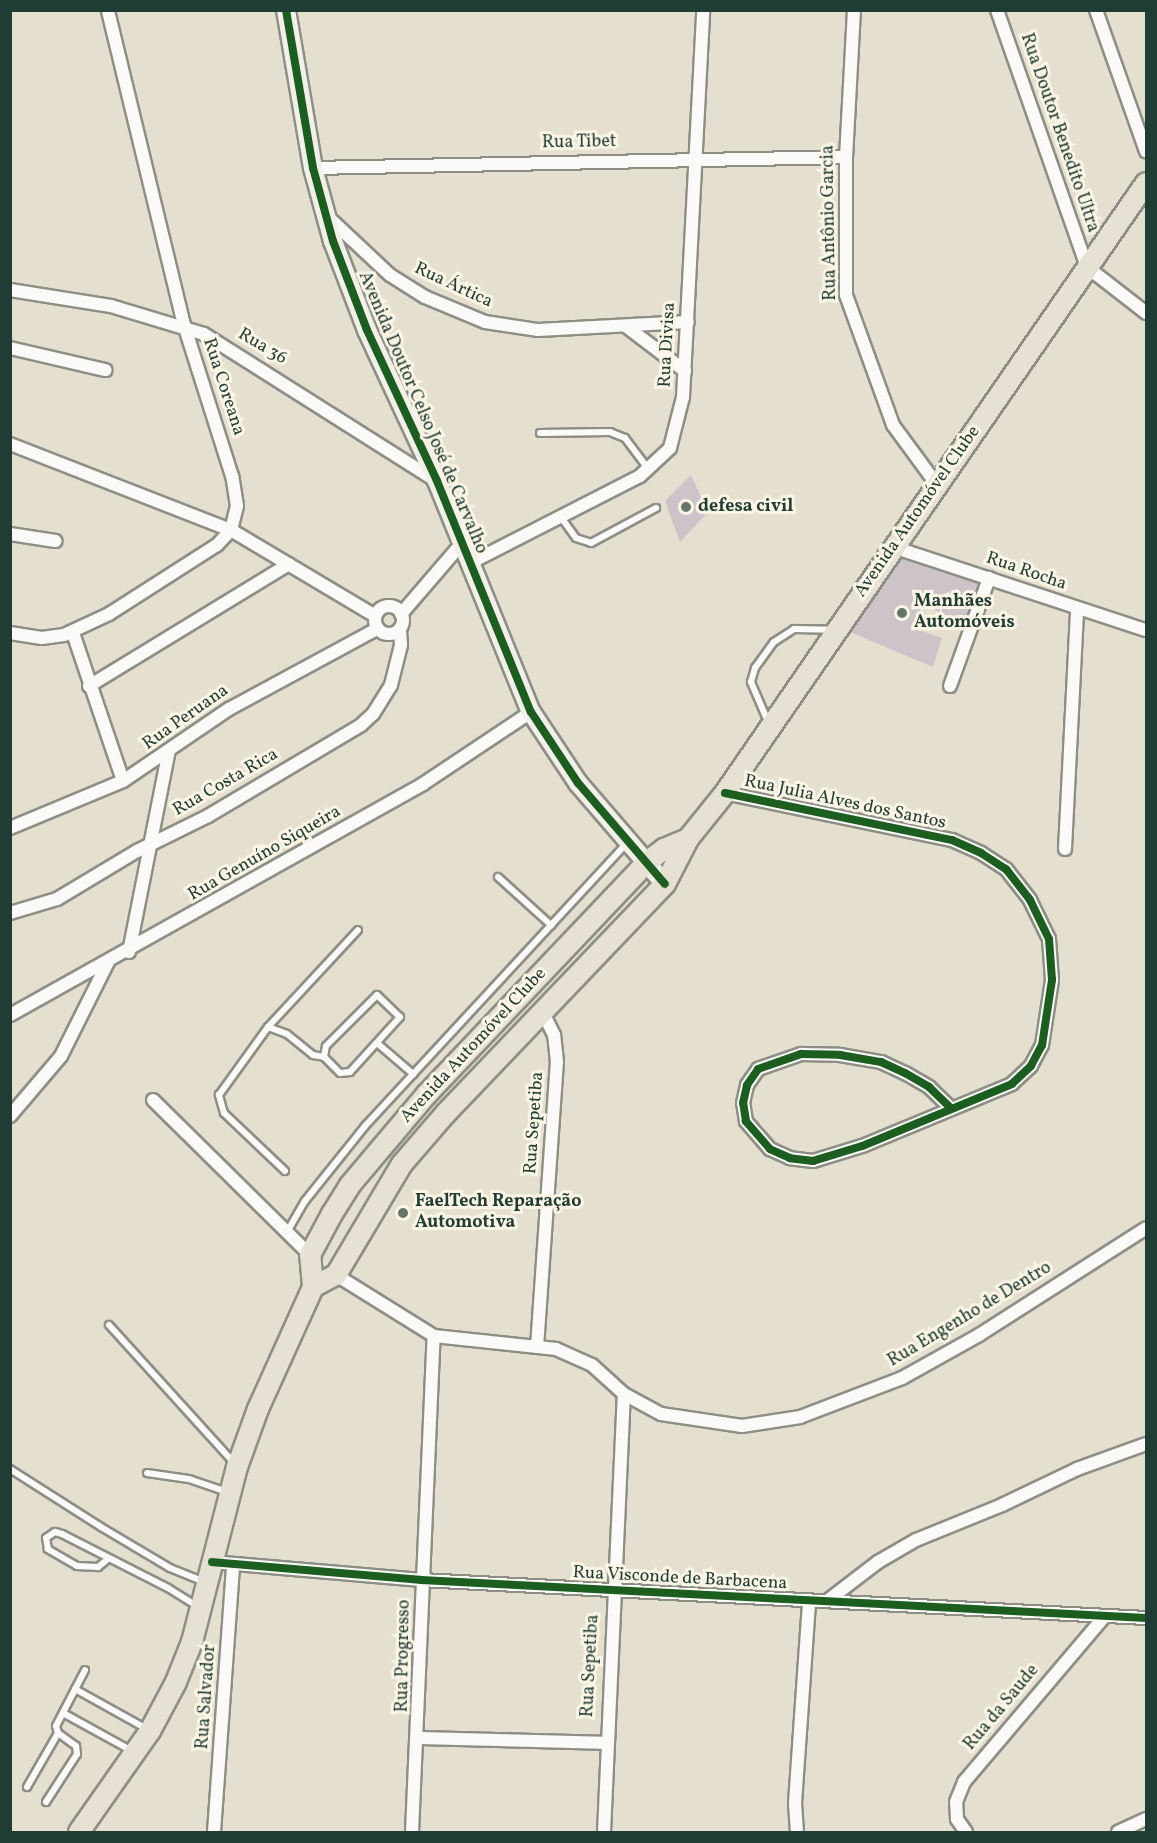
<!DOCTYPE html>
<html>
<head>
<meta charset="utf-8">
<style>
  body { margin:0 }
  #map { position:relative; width:1157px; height:1843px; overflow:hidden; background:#e4dfce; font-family:Vollkorn,serif }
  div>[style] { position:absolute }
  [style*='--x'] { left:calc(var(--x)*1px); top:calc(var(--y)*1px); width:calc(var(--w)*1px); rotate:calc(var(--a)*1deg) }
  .building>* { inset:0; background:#ccc4c9 }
  .roads { filter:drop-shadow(2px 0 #8d8f85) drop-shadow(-2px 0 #8d8f85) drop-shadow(0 2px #8d8f85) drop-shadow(0 -2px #8d8f85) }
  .lane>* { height:6px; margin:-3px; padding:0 3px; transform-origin:3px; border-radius:3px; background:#fbfaf8 }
  .street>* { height:12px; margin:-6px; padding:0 6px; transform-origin:6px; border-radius:6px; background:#fbfaf8 }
  .street>.ring { margin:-6px; padding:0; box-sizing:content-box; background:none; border:12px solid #fbfaf8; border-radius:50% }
  .secondary>* { height:18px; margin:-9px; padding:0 9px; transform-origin:9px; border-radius:9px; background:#f2f0e9 }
  .primary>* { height:20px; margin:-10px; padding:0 10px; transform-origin:10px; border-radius:10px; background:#e6e1d3 }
  .cycleway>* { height:8px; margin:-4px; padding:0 4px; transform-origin:4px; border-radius:4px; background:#1b5e20 }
  .dots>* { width:16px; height:16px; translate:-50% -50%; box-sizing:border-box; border:3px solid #fcf5e5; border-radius:50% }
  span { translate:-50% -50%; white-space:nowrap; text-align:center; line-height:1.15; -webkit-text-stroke:6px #fcf5e5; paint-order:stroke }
  .street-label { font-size:18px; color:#1f3d34 }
  .poi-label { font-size:18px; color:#1f3d34; font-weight:700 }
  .left { translate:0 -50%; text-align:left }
  .frame { position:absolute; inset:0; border:12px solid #1f3d34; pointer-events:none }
</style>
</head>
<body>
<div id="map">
  <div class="building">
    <div style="clip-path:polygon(691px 475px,708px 512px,680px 542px,665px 501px)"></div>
    <div style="clip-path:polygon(900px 557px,981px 584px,964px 623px,933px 609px,938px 600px,926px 595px,913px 628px,942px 638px,933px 667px,850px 632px)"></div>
  </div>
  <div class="roads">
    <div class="lane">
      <div style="--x:540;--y:433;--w:70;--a:-0.8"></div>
      <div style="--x:610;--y:432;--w:16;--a:22"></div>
      <div style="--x:625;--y:438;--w:39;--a:53"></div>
      <div style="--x:560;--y:516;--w:27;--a:54"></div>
      <div style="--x:576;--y:538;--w:16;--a:18"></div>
      <div style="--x:591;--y:543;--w:74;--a:-28.3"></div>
      <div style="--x:769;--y:724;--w:46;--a:-113.2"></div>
      <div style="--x:751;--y:682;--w:15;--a:-74"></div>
      <div style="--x:755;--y:668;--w:32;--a:-54"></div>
      <div style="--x:774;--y:642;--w:24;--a:-33"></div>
      <div style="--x:794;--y:629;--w:39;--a:1"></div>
      <div style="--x:498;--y:877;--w:72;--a:42.2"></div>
      <div style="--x:377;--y:995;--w:32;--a:44"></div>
      <div style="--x:400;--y:1017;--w:74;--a:132.3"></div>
      <div style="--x:350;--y:1072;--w:10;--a:174"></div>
      <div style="--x:340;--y:1073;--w:23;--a:-135"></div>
      <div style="--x:324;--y:1057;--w:11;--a:-80"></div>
      <div style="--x:326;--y:1046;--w:72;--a:-45"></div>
      <div style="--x:268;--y:1027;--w:132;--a:-47.1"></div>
      <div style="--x:377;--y:1043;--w:48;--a:40.7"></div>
      <div style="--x:285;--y:1171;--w:84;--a:-136.4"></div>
      <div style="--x:224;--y:1113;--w:19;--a:-106"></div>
      <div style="--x:219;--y:1095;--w:84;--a:-54.2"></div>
      <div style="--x:268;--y:1027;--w:20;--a:20"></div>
      <div style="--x:287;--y:1034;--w:33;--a:39"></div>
      <div style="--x:313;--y:1055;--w:11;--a:10"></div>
      <div style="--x:287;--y:1232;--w:36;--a:-60"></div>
      <div style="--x:305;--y:1201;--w:96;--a:-51.3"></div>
      <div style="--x:365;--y:1126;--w:386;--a:-47.2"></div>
      <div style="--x:109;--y:1325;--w:186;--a:47.8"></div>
      <div style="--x:10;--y:1469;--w:108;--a:32.5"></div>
      <div style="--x:101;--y:1527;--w:80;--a:30.7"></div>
      <div style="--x:170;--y:1568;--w:37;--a:22"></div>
      <div style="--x:147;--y:1473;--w:42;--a:8.1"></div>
      <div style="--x:189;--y:1479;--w:40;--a:18.9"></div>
      <div style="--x:108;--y:1559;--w:13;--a:141"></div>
      <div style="--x:98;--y:1567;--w:21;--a:-177"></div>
      <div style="--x:77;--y:1566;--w:34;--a:-150"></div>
      <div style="--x:48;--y:1549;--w:11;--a:-100"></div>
      <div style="--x:46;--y:1538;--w:11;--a:-34"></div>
      <div style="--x:55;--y:1532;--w:7;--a:16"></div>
      <div style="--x:62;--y:1534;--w:119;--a:27"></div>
      <div style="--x:168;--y:1588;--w:36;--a:32"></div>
      <div style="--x:75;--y:1689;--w:82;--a:29.1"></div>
      <div style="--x:63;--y:1713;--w:79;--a:28.8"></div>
      <div style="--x:27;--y:1787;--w:62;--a:-60.1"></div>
      <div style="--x:46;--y:1802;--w:57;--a:-57.1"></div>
      <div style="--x:77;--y:1754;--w:8;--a:-97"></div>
      <div style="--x:76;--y:1746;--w:22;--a:-144"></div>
      <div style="--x:58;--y:1733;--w:7;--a:-106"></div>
      <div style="--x:56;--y:1726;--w:63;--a:-62.6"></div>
    </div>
    <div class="street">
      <div style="--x:854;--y:10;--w:147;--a:93.1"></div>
      <div style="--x:846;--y:157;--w:138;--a:90"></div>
      <div style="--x:846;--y:295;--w:138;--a:70.1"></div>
      <div style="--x:893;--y:425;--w:74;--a:53.7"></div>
      <div style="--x:997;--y:10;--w:272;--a:70.7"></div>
      <div style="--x:1087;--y:267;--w:75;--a:37.9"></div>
      <div style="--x:1096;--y:10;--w:150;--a:70.5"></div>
      <div style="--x:313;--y:168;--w:533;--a:-1.18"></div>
      <div style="--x:328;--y:217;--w:85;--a:43.1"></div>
      <div style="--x:390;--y:275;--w:41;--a:32.2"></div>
      <div style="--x:425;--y:297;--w:65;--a:22.6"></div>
      <div style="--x:485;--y:322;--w:54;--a:8.6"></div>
      <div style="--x:538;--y:330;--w:150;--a:-3.1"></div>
      <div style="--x:10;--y:290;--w:102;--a:9"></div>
      <div style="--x:111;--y:306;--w:97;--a:16.8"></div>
      <div style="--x:204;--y:334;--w:273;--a:32.3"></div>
      <div style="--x:627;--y:327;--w:73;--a:37.2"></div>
      <div style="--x:10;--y:348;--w:98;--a:13"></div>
      <div style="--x:10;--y:444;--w:237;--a:21.3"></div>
      <div style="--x:231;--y:530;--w:168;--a:30.8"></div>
      <div style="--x:10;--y:534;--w:46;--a:8.8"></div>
      <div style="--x:893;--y:547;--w:266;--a:18.2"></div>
      <div style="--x:470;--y:563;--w:191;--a:-27.1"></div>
      <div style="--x:640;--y:476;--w:41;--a:-43"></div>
      <div style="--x:670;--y:448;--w:53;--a:-75.7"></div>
      <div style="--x:683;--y:397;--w:388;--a:-87"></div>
      <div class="ring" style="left:375px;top:606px;width:16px;height:16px"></div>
      <div style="--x:401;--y:614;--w:94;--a:-49.3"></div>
      <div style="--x:10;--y:633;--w:32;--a:9"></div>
      <div style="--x:42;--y:638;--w:22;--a:-8"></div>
      <div style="--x:64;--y:635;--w:50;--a:-25"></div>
      <div style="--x:109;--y:614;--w:128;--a:-32.6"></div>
      <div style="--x:217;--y:545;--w:21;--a:-47"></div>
      <div style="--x:231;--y:530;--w:25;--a:-76"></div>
      <div style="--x:237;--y:506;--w:30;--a:-99"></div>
      <div style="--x:232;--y:476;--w:158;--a:-107.6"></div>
      <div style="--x:184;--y:325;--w:324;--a:-103.6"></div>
      <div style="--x:73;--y:633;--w:156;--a:71.3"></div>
      <div style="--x:89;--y:686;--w:234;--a:-31.4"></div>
      <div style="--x:950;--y:686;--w:115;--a:-70.1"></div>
      <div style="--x:725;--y:793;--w:232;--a:11.7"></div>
      <div style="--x:952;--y:840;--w:32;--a:24"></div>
      <div style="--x:981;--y:853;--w:30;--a:33"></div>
      <div style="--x:1006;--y:869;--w:39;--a:52"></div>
      <div style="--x:1030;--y:900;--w:43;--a:64"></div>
      <div style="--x:1049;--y:939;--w:41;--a:85.8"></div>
      <div style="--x:1052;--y:980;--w:66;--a:98.7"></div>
      <div style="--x:1042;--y:1045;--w:24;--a:118"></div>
      <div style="--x:1031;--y:1066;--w:26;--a:137"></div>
      <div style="--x:1012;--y:1084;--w:162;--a:157.5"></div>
      <div style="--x:862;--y:1146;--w:51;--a:163"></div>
      <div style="--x:813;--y:1161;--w:23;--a:-173"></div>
      <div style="--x:790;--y:1158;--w:22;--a:-156"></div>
      <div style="--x:770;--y:1149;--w:37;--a:-131"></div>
      <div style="--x:746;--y:1121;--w:18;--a:-99"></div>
      <div style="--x:743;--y:1103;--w:18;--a:-77"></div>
      <div style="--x:747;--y:1085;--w:19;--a:-55"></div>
      <div style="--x:758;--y:1069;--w:46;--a:-19.2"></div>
      <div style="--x:801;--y:1054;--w:39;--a:1"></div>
      <div style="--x:840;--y:1055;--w:42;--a:9.7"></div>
      <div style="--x:881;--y:1062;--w:26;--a:25"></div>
      <div style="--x:905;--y:1073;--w:28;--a:30"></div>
      <div style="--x:929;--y:1087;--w:30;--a:44"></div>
      <div style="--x:10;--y:828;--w:122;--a:-22.6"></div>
      <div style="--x:123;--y:781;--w:128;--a:-34.2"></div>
      <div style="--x:229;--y:709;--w:168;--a:-28.4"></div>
      <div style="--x:1065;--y:849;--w:241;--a:-87.1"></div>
      <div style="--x:10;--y:913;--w:49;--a:-16.6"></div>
      <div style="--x:57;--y:899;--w:93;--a:-31"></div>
      <div style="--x:137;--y:851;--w:79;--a:-26.2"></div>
      <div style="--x:208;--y:816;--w:178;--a:-30.7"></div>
      <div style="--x:361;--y:725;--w:16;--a:-43"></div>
      <div style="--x:373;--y:714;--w:34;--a:-58"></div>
      <div style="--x:391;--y:685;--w:41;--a:-76"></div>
      <div style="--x:401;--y:645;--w:16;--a:-94"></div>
      <div style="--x:129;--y:952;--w:206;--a:-78.8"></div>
      <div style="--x:10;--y:1015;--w:473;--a:-29.2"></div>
      <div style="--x:423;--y:784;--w:130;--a:-33.7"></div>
      <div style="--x:153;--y:1100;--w:221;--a:44.6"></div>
      <div style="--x:10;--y:1116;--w:79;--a:-49.6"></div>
      <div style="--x:61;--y:1056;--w:105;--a:-63.4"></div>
      <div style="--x:336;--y:1275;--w:115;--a:31.9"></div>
      <div style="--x:434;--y:1336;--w:123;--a:6.1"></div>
      <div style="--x:556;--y:1349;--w:39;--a:24"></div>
      <div style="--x:592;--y:1365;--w:43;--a:42.2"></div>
      <div style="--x:624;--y:1394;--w:42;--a:28.4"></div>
      <div style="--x:661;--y:1414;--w:82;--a:8.4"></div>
      <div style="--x:742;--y:1426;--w:59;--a:-8.8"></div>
      <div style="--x:800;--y:1417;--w:109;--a:-20.9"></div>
      <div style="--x:902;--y:1378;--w:88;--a:-29.2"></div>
      <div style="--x:979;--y:1335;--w:198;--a:-32.6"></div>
      <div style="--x:537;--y:1347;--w:286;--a:-86"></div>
      <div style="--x:557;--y:1062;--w:27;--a:-96"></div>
      <div style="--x:554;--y:1035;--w:25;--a:-116"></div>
      <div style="--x:212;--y:1562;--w:210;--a:4.9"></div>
      <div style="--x:421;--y:1580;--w:726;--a:3"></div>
      <div style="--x:827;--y:1601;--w:64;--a:-37.4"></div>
      <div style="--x:878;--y:1562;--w:44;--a:-30.1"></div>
      <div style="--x:916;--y:1540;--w:93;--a:-22.1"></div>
      <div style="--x:1002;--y:1505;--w:83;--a:-25.6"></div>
      <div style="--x:1077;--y:1469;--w:73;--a:-19.9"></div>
      <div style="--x:417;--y:1738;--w:188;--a:1.5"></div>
      <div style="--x:214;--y:1832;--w:268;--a:-85.9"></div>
      <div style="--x:412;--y:1832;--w:496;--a:-87.5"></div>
      <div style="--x:604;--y:1832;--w:438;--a:-87.4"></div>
      <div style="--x:797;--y:1832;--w:29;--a:-94"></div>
      <div style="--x:795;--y:1803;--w:202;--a:-86"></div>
      <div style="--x:966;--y:1832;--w:16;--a:-125"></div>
      <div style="--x:957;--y:1819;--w:17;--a:-93"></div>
      <div style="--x:956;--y:1802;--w:22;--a:-68"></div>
      <div style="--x:964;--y:1782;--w:216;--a:-49.7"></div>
      <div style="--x:1118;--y:1832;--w:31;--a:-25"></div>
    </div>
    <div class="secondary">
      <div style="--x:286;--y:10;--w:160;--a:80.3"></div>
      <div style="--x:313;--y:168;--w:76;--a:74.7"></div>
      <div style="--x:333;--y:241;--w:95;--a:69.1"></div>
      <div style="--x:367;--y:330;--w:166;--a:65.1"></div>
      <div style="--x:437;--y:481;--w:249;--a:67.9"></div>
      <div style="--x:531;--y:712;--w:85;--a:56.5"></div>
      <div style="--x:578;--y:783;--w:133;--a:49.3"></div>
    </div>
    <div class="primary">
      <div style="--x:313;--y:1287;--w:26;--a:-28"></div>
      <div style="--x:336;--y:1275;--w:129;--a:-59.3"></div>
      <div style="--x:402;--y:1164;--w:67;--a:-49.2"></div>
      <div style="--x:446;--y:1113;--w:317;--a:-46.3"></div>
      <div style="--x:665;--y:884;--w:51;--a:-62.9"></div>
      <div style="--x:688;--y:839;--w:59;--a:-51.2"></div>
      <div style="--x:725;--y:793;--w:741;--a:-55.39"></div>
      <div style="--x:79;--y:1832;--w:123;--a:-54.9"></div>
      <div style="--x:150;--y:1731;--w:55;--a:-62"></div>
      <div style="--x:176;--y:1682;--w:43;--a:-68.2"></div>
      <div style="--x:192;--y:1642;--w:181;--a:-75.6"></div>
      <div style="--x:237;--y:1467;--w:62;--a:-70.1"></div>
      <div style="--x:258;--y:1409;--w:134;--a:-65.7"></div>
      <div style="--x:313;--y:1287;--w:32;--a:-95"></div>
      <div style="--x:310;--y:1255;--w:47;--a:-61.8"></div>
      <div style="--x:332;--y:1214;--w:34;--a:-58"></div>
      <div style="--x:350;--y:1185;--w:119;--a:-49.8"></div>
      <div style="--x:427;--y:1094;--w:318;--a:-46.5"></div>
      <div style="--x:646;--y:863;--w:23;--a:-38"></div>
      <div style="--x:664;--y:849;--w:26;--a:-23"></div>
    </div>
  </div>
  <div class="cycleway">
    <div style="--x:286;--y:10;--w:160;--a:80.3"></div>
    <div style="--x:313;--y:168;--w:76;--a:74.7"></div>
    <div style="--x:333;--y:241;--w:95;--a:69.1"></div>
    <div style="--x:367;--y:330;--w:166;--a:65.1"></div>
    <div style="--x:437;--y:481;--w:249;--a:67.9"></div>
    <div style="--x:531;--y:712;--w:85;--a:56.5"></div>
    <div style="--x:578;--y:783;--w:133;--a:49.3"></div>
    <div style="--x:725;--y:793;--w:232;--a:11.7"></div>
    <div style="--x:952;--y:840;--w:32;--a:24"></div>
    <div style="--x:981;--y:853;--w:30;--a:33"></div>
    <div style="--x:1006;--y:869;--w:39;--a:52"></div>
    <div style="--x:1030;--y:900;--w:43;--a:64"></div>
    <div style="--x:1049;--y:939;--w:41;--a:85.8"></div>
    <div style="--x:1052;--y:980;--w:66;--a:98.7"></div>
    <div style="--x:1042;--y:1045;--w:24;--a:118"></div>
    <div style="--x:1031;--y:1066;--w:26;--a:137"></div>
    <div style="--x:1012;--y:1084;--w:162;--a:157.5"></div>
    <div style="--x:862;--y:1146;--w:51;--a:163"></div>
    <div style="--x:813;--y:1161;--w:23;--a:-173"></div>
    <div style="--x:790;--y:1158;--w:22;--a:-156"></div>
    <div style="--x:770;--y:1149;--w:37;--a:-131"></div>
    <div style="--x:746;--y:1121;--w:18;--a:-99"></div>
    <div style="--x:743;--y:1103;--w:18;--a:-77"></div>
    <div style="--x:747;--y:1085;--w:19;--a:-55"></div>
    <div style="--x:758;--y:1069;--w:46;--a:-19.2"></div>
    <div style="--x:801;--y:1054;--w:39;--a:1"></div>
    <div style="--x:840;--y:1055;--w:42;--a:9.7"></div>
    <div style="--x:881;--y:1062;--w:26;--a:25"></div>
    <div style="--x:905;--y:1073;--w:28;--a:30"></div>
    <div style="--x:929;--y:1087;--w:30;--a:44"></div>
    <div style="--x:212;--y:1562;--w:210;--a:4.9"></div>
    <div style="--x:421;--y:1580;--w:726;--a:3"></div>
  </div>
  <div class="dots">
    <div style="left:686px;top:507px;background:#64766a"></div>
    <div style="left:902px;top:613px;background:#64766a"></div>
    <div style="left:403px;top:1213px;background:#64766a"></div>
  </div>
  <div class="street-label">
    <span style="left:1059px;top:133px;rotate:71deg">Rua Doutor Benedito Ultra</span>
    <span style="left:579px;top:143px;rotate:-1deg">Rua Tibet</span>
    <span style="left:830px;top:223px;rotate:-91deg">Rua Antônio Garcia</span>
    <span style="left:453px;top:286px;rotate:25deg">Rua Ártica</span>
    <span style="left:668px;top:345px;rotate:-87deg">Rua Divisa</span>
    <span style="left:262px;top:347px;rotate:31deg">Rua 36</span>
    <span style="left:223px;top:387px;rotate:72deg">Rua Coreana</span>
    <span style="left:422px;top:413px;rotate:67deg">Avenida Doutor Celso José de Carvalho</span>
    <span style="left:918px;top:512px;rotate:-55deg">Avenida Automóvel Clube</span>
    <span style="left:1026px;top:572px;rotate:19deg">Rua Rocha</span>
    <span style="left:186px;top:718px;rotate:-35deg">Rua Peruana</span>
    <span style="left:226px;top:783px;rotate:-30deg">Rua Costa Rica</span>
    <span style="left:845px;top:803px;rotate:12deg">Rua Julia Alves dos Santos</span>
    <span style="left:265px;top:854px;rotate:-30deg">Rua Genuíno Siqueira</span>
    <span style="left:474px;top:1046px;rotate:-47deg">Avenida Automóvel Clube</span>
    <span style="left:535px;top:1123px;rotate:-86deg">Rua Sepetiba</span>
    <span style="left:970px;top:1315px;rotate:-31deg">Rua Engenho de Dentro</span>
    <span style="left:680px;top:1579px;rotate:3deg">Rua Visconde de Barbacena</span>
    <span style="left:404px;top:1656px;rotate:-89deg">Rua Progresso</span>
    <span style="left:591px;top:1666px;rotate:-87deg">Rua Sepetiba</span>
    <span style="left:207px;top:1697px;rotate:-86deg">Rua Salvador</span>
    <span style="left:1002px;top:1708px;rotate:-50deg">Rua da Saude</span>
  </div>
  <div class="poi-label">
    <span class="left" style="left:698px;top:507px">defesa civil</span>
    <span class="left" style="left:914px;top:613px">Manhães<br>Automóveis</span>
    <span class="left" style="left:415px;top:1213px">FaelTech Reparação<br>Automotiva</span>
  </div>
  <div class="frame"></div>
</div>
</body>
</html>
